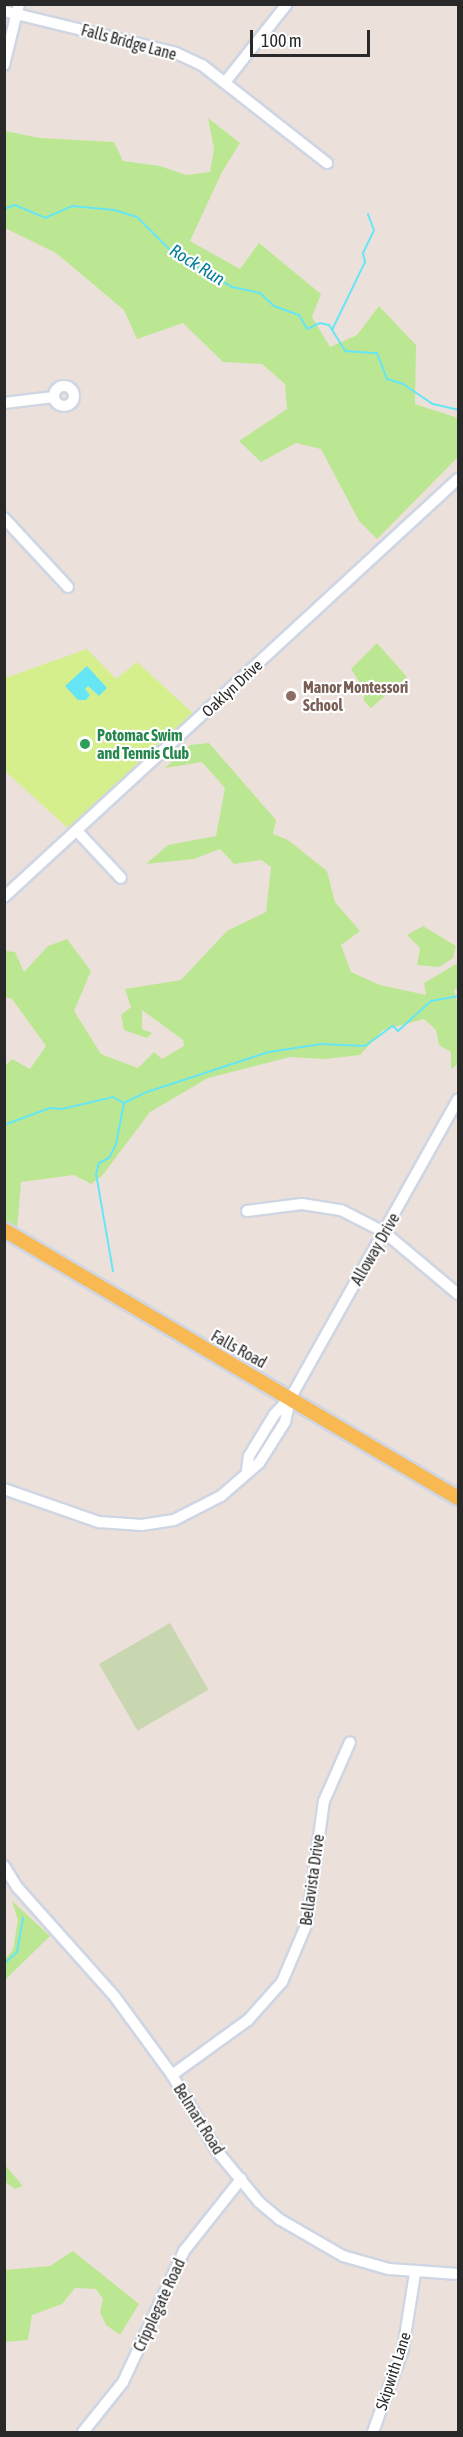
<!DOCTYPE html>
<html>
<head>
<meta charset="utf-8">
<style>
  body { margin:0 }
  #map { position:relative; width:463px; height:2437px; overflow:hidden; background:#ece1da; font-family:"Asap Condensed",sans-serif }
  div>[style] { position:absolute }
  [style*='--x'] { left:calc(var(--x)*1px); top:calc(var(--y)*1px); width:calc(var(--w)*1px); rotate:calc(var(--a)*1deg) }
  .green>* { inset:0; background:#bce792 }
  .cemetery>* { inset:0; background:#c9d7b0; transform-origin:0 0 }
  .pitch>* { inset:0; background:#d5ef8d }
  .water>* { inset:0; background:#66e6f5 }
  .stream>* { height:2px; margin:-1px; padding:0 1px; transform-origin:1px; border-radius:1px; background:#66e6f5 }
  .roads { filter:drop-shadow(2px 0 #cfd6e3) drop-shadow(-2px 0 #cfd6e3) drop-shadow(0 2px #cfd6e3) drop-shadow(0 -2px #cfd6e3) }
  .minor>* { height:10px; margin:-5px; padding:0 5px; transform-origin:5px; border-radius:5px; background:#fff }
  .minor>.ring { margin:-5px; padding:0; box-sizing:content-box; background:none; border:10px solid #fff; border-radius:50% }
  .major>* { height:14px; margin:-7px; padding:0 7px; transform-origin:7px; border-radius:7px; background:#f8b852 }
  .dots>* { width:16px; height:16px; translate:-50% -50%; box-sizing:border-box; border:3px solid #fff; border-radius:50% }
  span { translate:-50% -50%; white-space:nowrap; text-align:center; line-height:1.15; -webkit-text-stroke:4.5px #fff; paint-order:stroke }
  .street-label { font-size:16px; color:#292929 }
  .education-label { font-size:16px; color:#785e54; font-weight:700 }
  .left { translate:0 -50%; text-align:left }
  .leisure-label { font-size:16px; color:#27864d; font-weight:700 }
  .water-label { font-size:18px; color:#067d99; font-style:italic }
  .frame { position:absolute; inset:0; border:6px solid #292929; pointer-events:none }
  .scale { position:absolute; left:250px; top:30px; width:120px; height:27px; box-sizing:border-box; border:3px solid #292929; border-top:0; padding-left:8px; font-size:18px; line-height:21px; white-space:nowrap; color:#292929; -webkit-text-stroke:4px #fff; paint-order:stroke }
</style>
</head>
<body>
<div id="map">
  <div class="green">
    <div style="clip-path:polygon(208px 118px,240px 143px,222px 172px,190px 241px,240px 269px,259px 243px,321px 294px,312px 317px,330px 347px,357px 335px,379px 306px,416px 345px,415px 404px,458px 418px,458px 457px,377px 539px,359px 521px,321px 449px,296px 443px,261px 462px,239px 441px,287px 409px,285px 384px,262px 364px,223px 362px,183px 323px,137px 339px,124px 310px,56px 253px,5px 228px,5px 131px,40px 138px,114px 142px,123px 161px,160px 166px,186px 175px,210px 172px,214px 149px)"></div>
    <div style="clip-path:polygon(377px 643px,407px 677px,371px 708px,364px 701px,364px 689px,351px 669px)"></div>
    <div style="clip-path:polygon(209px 743px,276px 820px,273px 834px,288px 840px,327px 871px,335px 902px,360px 931px,341px 945px,351px 972px,380px 985px,426px 995px,424px 983px,458px 963px,458px 990px,454px 989px,458px 1007px,458px 1064px,451px 1069px,451px 1052px,439px 1045px,436px 1030px,424px 1019px,383px 1030px,360px 1055px,325px 1059px,290px 1057px,208px 1078px,150px 1112px,102px 1176px,91px 1184px,74px 1175px,21px 1182px,17px 1230px,5px 1222px,4px 1067px,12px 1059px,30px 1069px,46px 1046px,12px 999px,5px 997px,5px 951px,15px 952px,24px 972px,48px 946px,67px 939px,91px 971px,74px 1011px,101px 1054px,138px 1068px,154px 1052px,162px 1059px,184px 1046px,183px 1040px,142px 1010px,142px 1029px,152px 1033px,147px 1038px,124px 1030px,121px 1015px,131px 1007px,125px 989px,181px 980px,227px 931px,266px 912px,271px 867px,261px 860px,234px 864px,220px 849px,194px 859px,146px 864px,168px 845px,216px 836px,225px 788px,202px 762px,165px 768px,190px 745px)"></div>
    <div style="clip-path:polygon(423px 926px,456px 946px,453px 958px,439px 967px,417px 965px,420px 948px,407px 935px)"></div>
    <div style="clip-path:polygon(12px 1901px,50px 1936px,5px 1980px,5px 1959px,13px 1950px,18px 1920px)"></div>
    <div style="clip-path:polygon(5px 2165px,23px 2186px,15px 2189px,5px 2182px)"></div>
    <div style="clip-path:polygon(73px 2251px,139px 2304px,120px 2335px,106px 2325px,100px 2312px,103px 2299px,96px 2289px,75px 2288px,62px 2304px,32px 2315px,28px 2340px,5px 2342px,5px 2270px,50px 2266px)"></div>
  </div>
  <div class="cemetery">
    <div style="left:170px;top:1623px;width:77px;height:82px;rotate:60deg"></div>
  </div>
  <div class="pitch">
    <div style="clip-path:polygon(87px 649px,116px 679px,137px 662px,196px 716px,70px 830px,5px 771px,5px 678px)"></div>
  </div>
  <div class="water">
    <div style="clip-path:polygon(87px 666px,107px 688px,99px 696px,88px 686px,85px 689px,90px 695px,86px 700px,78px 700px,65px 686px)"></div>
  </div>
  <div class="stream">
    <div style="--x:4;--y:209;--w:12;--a:-20"></div>
    <div style="--x:15;--y:205;--w:33;--a:23"></div>
    <div style="--x:45;--y:218;--w:30;--a:-24"></div>
    <div style="--x:72;--y:206;--w:42;--a:5.4"></div>
    <div style="--x:114;--y:210;--w:24;--a:17"></div>
    <div style="--x:137;--y:217;--w:45;--a:45"></div>
    <div style="--x:169;--y:249;--w:28;--a:32"></div>
    <div style="--x:193;--y:264;--w:45;--a:30.5"></div>
    <div style="--x:232;--y:287;--w:29;--a:12"></div>
    <div style="--x:260;--y:293;--w:19;--a:43"></div>
    <div style="--x:274;--y:306;--w:27;--a:20"></div>
    <div style="--x:299;--y:315;--w:16;--a:60"></div>
    <div style="--x:307;--y:329;--w:14;--a:-25"></div>
    <div style="--x:320;--y:323;--w:9;--a:13"></div>
    <div style="--x:329;--y:325;--w:31;--a:58"></div>
    <div style="--x:345;--y:351;--w:32;--a:4"></div>
    <div style="--x:377;--y:353;--w:28;--a:69"></div>
    <div style="--x:387;--y:379;--w:17;--a:17"></div>
    <div style="--x:403;--y:384;--w:36;--a:34"></div>
    <div style="--x:433;--y:404;--w:26;--a:13"></div>
    <div style="--x:332;--y:330;--w:76;--a:-64.1"></div>
    <div style="--x:365;--y:262;--w:9;--a:-103"></div>
    <div style="--x:363;--y:253;--w:25;--a:-64"></div>
    <div style="--x:374;--y:230;--w:17;--a:-111"></div>
    <div style="--x:4;--y:1125;--w:49;--a:-20.3"></div>
    <div style="--x:50;--y:1108;--w:12;--a:5"></div>
    <div style="--x:62;--y:1109;--w:52;--a:-13.2"></div>
    <div style="--x:113;--y:1097;--w:13;--a:29"></div>
    <div style="--x:113;--y:1271;--w:98;--a:-99.9"></div>
    <div style="--x:96;--y:1174;--w:11;--a:-75"></div>
    <div style="--x:99;--y:1163;--w:11;--a:-27"></div>
    <div style="--x:109;--y:1158;--w:16;--a:-63"></div>
    <div style="--x:116;--y:1144;--w:42;--a:-79"></div>
    <div style="--x:124;--y:1103;--w:25;--a:-26"></div>
    <div style="--x:147;--y:1092;--w:128;--a:-18.2"></div>
    <div style="--x:269;--y:1052;--w:53;--a:-8.7"></div>
    <div style="--x:321;--y:1044;--w:44;--a:2.6"></div>
    <div style="--x:365;--y:1046;--w:34;--a:-36"></div>
    <div style="--x:393;--y:1026;--w:7;--a:45"></div>
    <div style="--x:398;--y:1031;--w:45;--a:-42.3"></div>
    <div style="--x:431;--y:1001;--w:27;--a:-10"></div>
    <div style="--x:4;--y:1964;--w:18;--a:-43"></div>
    <div style="--x:17;--y:1952;--w:35;--a:-80"></div>
  </div>
  <div class="roads">
    <div class="minor">
      <div style="--x:4;--y:11;--w:177;--a:13.7"></div>
      <div style="--x:176;--y:53;--w:29;--a:25"></div>
      <div style="--x:202;--y:65;--w:159;--a:38.1"></div>
      <div style="--x:4;--y:65;--w:63;--a:-76.2"></div>
      <div style="--x:226;--y:81;--w:98;--a:-51.6"></div>
      <div class="ring" style="left:54px;top:386px;width:10px;height:10px"></div>
      <div style="--x:4;--y:403;--w:50;--a:-6.8"></div>
      <div style="--x:4;--y:518;--w:94;--a:47.2"></div>
      <div style="--x:77;--y:831;--w:64;--a:46.9"></div>
      <div style="--x:4;--y:897;--w:617;--a:-42.64"></div>
      <div style="--x:247;--y:1211;--w:55;--a:-7.3"></div>
      <div style="--x:302;--y:1204;--w:39;--a:9"></div>
      <div style="--x:341;--y:1210;--w:48;--a:27.1"></div>
      <div style="--x:384;--y:1232;--w:97;--a:40"></div>
      <div style="--x:247;--y:1470;--w:14;--a:-82"></div>
      <div style="--x:249;--y:1456;--w:48;--a:-58.6"></div>
      <div style="--x:274;--y:1415;--w:25;--a:-47"></div>
      <div style="--x:291;--y:1397;--w:341;--a:-60.7"></div>
      <div style="--x:4;--y:1489;--w:101;--a:19.2"></div>
      <div style="--x:99;--y:1522;--w:43;--a:4"></div>
      <div style="--x:142;--y:1525;--w:32;--a:-9"></div>
      <div style="--x:174;--y:1520;--w:53;--a:-27.1"></div>
      <div style="--x:221;--y:1496;--w:50;--a:-41"></div>
      <div style="--x:259;--y:1463;--w:49;--a:-57.6"></div>
      <div style="--x:285;--y:1422;--w:26;--a:-77"></div>
      <div style="--x:4;--y:1866;--w:26;--a:58"></div>
      <div style="--x:18;--y:1888;--w:146;--a:48.3"></div>
      <div style="--x:115;--y:1997;--w:97;--a:53.8"></div>
      <div style="--x:172;--y:2075;--w:88;--a:59.4"></div>
      <div style="--x:217;--y:2151;--w:66;--a:50.5"></div>
      <div style="--x:259;--y:2202;--w:26;--a:40"></div>
      <div style="--x:279;--y:2219;--w:74;--a:30"></div>
      <div style="--x:343;--y:2256;--w:48;--a:15.8"></div>
      <div style="--x:389;--y:2269;--w:69;--a:4.1"></div>
      <div style="--x:172;--y:2075;--w:94;--a:-35.9"></div>
      <div style="--x:248;--y:2020;--w:51;--a:-48.2"></div>
      <div style="--x:282;--y:1982;--w:64;--a:-67"></div>
      <div style="--x:307;--y:1923;--w:123;--a:-82.1"></div>
      <div style="--x:324;--y:1801;--w:64;--a:-66.2"></div>
      <div style="--x:83;--y:2432;--w:64;--a:-51.3"></div>
      <div style="--x:123;--y:2382;--w:145;--a:-65"></div>
      <div style="--x:184;--y:2251;--w:92;--a:-51.6"></div>
      <div style="--x:373;--y:2432;--w:88;--a:-70.1"></div>
      <div style="--x:403;--y:2349;--w:77;--a:-81"></div>
    </div>
    <div class="major">
      <div style="--x:4;--y:1230;--w:527;--a:30.55"></div>
    </div>
  </div>
  <div class="dots">
    <div style="left:291px;top:696px;background:#8d6e63"></div>
    <div style="left:85px;top:744px;background:#2e9e5b"></div>
  </div>
  <div class="street-label">
    <span style="left:129px;top:42px;rotate:15deg">Falls Bridge Lane</span>
    <span style="left:232px;top:688px;rotate:-43deg">Oaklyn Drive</span>
    <span style="left:375px;top:1249px;rotate:-60deg">Alloway Drive</span>
    <span style="left:239px;top:1349px;rotate:29deg">Falls Road</span>
    <span style="left:312px;top:1880px;rotate:-82deg">Bellavista Drive</span>
    <span style="left:199px;top:2119px;rotate:58deg">Belmart Road</span>
    <span style="left:159px;top:2305px;rotate:-65deg">Cripplegate Road</span>
    <span style="left:393px;top:2371px;rotate:-72deg">Skipwith Lane</span>
  </div>
  <div class="education-label">
    <span class="left" style="left:303px;top:696px">Manor Montessori<br>School</span>
  </div>
  <div class="leisure-label">
    <span class="left" style="left:97px;top:744px">Potomac Swim<br>and Tennis Club</span>
  </div>
  <div class="water-label">
    <span style="left:197px;top:265px;rotate:32deg">Rock Run</span>
  </div>
  <div class="frame"></div>
  <div class="scale">100 m</div>
</div>
</body>
</html>
